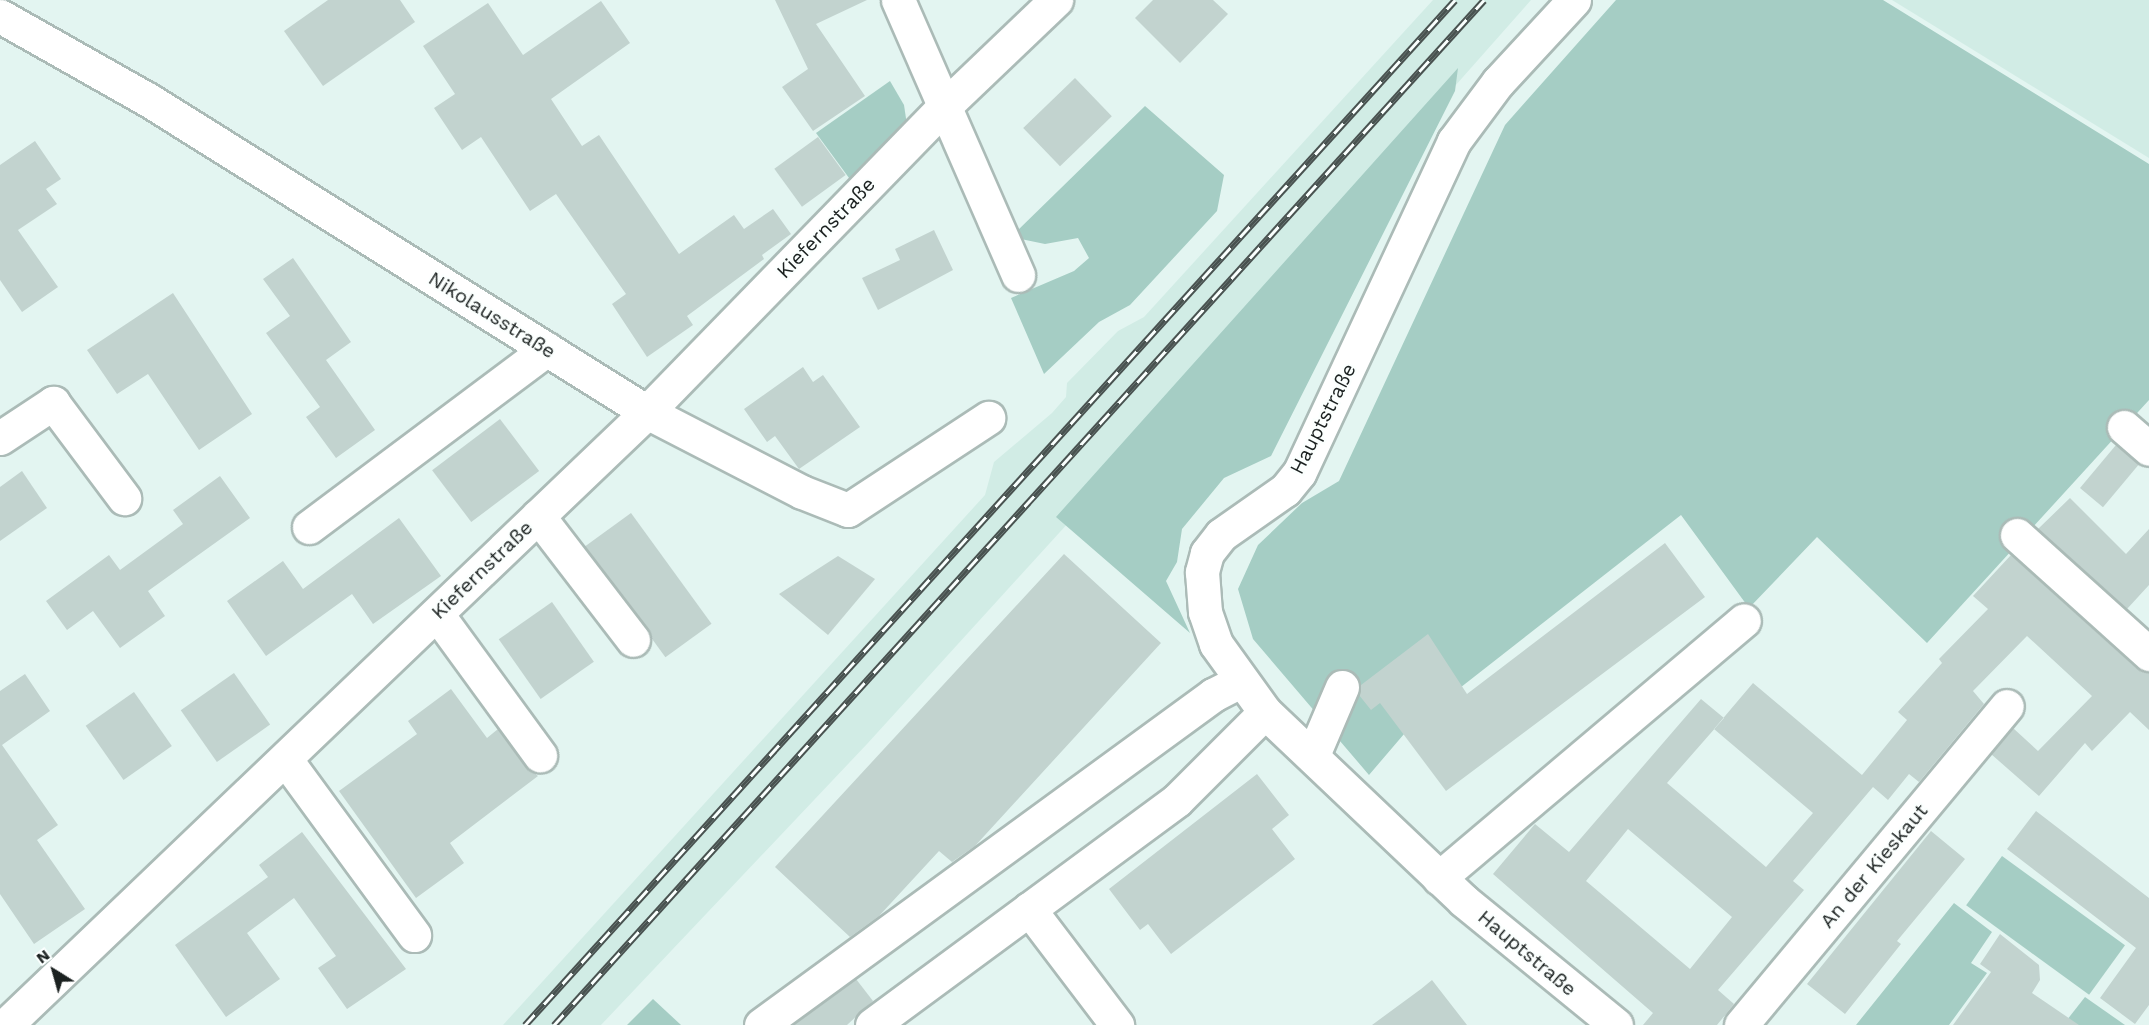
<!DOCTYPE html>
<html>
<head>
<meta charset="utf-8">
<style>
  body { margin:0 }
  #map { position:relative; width:2149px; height:1025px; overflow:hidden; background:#e3f5f1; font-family:"Work Sans",sans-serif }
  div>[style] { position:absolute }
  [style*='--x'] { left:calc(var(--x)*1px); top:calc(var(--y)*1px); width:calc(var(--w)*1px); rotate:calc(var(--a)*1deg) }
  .built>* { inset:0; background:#d1ece5 }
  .green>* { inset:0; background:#a5cdc4; transform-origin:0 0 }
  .building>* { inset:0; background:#c2d3cf; transform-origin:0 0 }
  .roads { filter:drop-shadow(2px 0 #abbbb7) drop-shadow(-2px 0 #abbbb7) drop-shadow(0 2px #abbbb7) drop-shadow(0 -2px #abbbb7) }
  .minor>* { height:33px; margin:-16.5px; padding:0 16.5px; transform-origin:16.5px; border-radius:16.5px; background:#fff }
  .rail>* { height:7px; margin-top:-3.5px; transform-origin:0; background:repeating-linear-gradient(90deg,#fbfffe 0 14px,#495250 0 28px); box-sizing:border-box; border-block:2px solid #495250 }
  span { translate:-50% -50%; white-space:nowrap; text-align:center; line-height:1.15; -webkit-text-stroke:4.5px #fbfffe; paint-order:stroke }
  .street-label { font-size:20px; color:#1b2120 }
  .north { position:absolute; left:24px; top:941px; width:60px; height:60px; -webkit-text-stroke:4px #fbfffe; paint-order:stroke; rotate:323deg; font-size:16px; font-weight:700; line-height:24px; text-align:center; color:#1b2120 }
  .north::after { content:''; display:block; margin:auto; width:21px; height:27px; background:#1b2120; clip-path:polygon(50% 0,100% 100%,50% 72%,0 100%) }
</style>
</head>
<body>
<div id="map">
  <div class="built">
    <div style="clip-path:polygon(1433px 0,1531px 0,1080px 510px,867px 744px,601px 1025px,503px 1025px,985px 495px,994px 462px,1052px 413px,1066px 397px,1067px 383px,1118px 331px,1144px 317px)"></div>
    <div style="clip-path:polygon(1892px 0,2149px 0,2149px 158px)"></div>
  </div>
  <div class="green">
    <div style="clip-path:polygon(1616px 0,1883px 0,2149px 164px,2149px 400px,1927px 643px,1817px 537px,1749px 608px,1681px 515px,1410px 727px,1369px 775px,1253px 639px,1238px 589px,1258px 545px,1302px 503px,1339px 481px,1505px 125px)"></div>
    <div style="clip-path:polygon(1458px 68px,1455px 91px,1271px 456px,1224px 478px,1182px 529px,1177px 562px,1166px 581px,1190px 633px,1056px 517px)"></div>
    <div style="clip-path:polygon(890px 81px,904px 105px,907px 125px,852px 182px,816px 133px)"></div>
    <div style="clip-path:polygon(1145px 106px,1224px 175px,1217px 211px,1130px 305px,1099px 322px,1044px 374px,1011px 298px,1074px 271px,1089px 258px,1078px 238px,1045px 244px,1011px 237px)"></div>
    <div style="left:2002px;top:856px;width:152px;height:61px;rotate:36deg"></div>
    <div style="clip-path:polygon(1954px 903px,1992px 932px,1971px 963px,1987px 973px,1949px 1025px,1856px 1025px)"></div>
    <div style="clip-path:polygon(2085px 997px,2125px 1025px,2063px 1025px)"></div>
    <div style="clip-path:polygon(653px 999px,681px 1025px,627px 1025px)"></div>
  </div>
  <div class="building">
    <div style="clip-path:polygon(328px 0,400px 0,415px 22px,323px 86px,284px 31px)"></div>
    <div style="clip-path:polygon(775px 0,867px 0,816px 24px,865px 96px,813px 131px,782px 87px,808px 69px)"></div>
    <div style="clip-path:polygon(1153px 0,1213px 0,1228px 14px,1180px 63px,1135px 18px)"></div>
    <div style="clip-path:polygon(601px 1px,630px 43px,551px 99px,582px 146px,599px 135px,679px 254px,734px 215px,744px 229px,773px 209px,791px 234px,762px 255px,764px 259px,687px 316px,693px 325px,647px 357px,612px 304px,626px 294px,556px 194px,530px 211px,481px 137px,462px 150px,434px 108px,455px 94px,423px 46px,488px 3px,523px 55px)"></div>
    <div style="left:1075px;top:78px;width:53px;height:72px;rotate:46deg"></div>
    <div style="left:818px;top:137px;width:47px;height:54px;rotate:54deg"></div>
    <div style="clip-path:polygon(35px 141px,61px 179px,46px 189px,57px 204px,18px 230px,58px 287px,22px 312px,0 280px,0 165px)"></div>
    <div style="clip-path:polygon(934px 230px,953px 270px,878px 310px,862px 278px,900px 260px,895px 249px)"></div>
    <div style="clip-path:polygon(293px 258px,351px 342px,326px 360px,375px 430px,336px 458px,306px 417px,320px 407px,266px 333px,290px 316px,263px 279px)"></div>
    <div style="clip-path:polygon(173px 293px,252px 414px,199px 450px,148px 374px,117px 394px,87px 350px)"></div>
    <div style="clip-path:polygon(803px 367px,813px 382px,823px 375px,860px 427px,799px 469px,775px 436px,767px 442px,744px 409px)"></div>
    <div style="left:500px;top:419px;width:65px;height:85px;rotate:53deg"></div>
    <div style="left:2116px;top:445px;width:30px;height:56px;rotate:40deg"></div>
    <div style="clip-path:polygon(22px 471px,47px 508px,0 541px,0 487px)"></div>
    <div style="clip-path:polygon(220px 476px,250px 518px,148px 591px,165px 616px,120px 648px,93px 611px,67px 630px,46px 601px,109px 555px,120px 570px,183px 524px,173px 510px)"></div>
    <div style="clip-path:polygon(2070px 498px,2126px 554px,2149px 529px,2149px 585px,2127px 609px,2038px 529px)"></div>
    <div style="left:631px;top:513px;width:137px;height:57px;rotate:54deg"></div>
    <div style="clip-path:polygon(399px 518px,441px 576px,373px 624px,352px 594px,266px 656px,227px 601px,283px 561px,303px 589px)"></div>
    <div style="clip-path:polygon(1665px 543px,1705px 597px,1446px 791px,1380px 703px,1371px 710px,1359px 695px,1361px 685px,1428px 634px,1467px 694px)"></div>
    <div style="clip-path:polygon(1064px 554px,1161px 643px,975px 846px,952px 862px,939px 851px,879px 916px,850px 937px,775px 867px)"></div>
    <div style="clip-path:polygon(evenodd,2011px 555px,2136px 668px,2149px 672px,2149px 730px,2130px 712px,2092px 751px,2085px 743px,2039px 796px,1991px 754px,2013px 728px,2038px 751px,2092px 696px,2027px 636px,1973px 691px,1984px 704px,1919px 782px,1909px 774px,1888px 800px,1873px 787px,1793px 881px,1804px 890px,1718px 990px,1734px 1004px,1717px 1025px,1643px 1025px,1653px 1013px,1493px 874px,1535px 824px,1569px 852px,1701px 699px,1724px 718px,1667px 783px,1766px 867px,1813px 813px,1714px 729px,1753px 683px,1862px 775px,1907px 720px,1898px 712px,1942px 663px,1939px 659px,1988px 609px,1973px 596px,2011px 555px,1628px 829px,1732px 917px,1690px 969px,1586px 881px,1628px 829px)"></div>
    <div style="clip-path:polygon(838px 556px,875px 579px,828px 635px,779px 594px)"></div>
    <div style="left:552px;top:602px;width:73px;height:65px;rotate:55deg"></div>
    <div style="left:234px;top:673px;width:63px;height:65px;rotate:55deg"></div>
    <div style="clip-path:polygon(25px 674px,50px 711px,2px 745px,58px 825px,37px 840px,85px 909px,34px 944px,0 894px,0 691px)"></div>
    <div style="clip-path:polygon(451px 689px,487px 738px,498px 729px,525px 766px,538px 776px,450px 843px,464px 863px,416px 898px,339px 791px,417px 734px,408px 721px)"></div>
    <div style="left:134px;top:692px;width:66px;height:59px;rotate:55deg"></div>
    <div style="clip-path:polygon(1257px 774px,1289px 815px,1272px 829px,1295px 859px,1171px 954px,1148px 924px,1140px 930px,1109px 889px)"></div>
    <div style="clip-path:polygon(2036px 811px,2149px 898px,2149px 1005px,2135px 1024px,2100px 998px,2136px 948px,2007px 849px)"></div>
    <div style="clip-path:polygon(1931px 831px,1965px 859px,1897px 941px,1901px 944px,1845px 1014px,1807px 984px)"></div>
    <div style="clip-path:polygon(302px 832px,406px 969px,347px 1009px,318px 968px,336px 956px,294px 898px,247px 933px,280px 979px,226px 1017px,175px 945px,268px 877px,259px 865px)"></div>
    <div style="clip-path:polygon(2000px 934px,2039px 965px,2040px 980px,2032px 993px,2079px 1025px,1953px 1025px,1991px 972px,1980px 964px)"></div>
    <div style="clip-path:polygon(856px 979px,873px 1001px,847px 1025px,793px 1025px)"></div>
    <div style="clip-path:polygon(1432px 980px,1467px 1025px,1372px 1025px,1421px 989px)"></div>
  </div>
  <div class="roads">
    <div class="minor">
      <div style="--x:898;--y:0;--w:300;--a:66.4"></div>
      <div style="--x:1574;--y:0;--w:112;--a:132.8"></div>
      <div style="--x:1498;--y:82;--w:74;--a:126.7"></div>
      <div style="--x:1454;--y:141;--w:366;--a:115"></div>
      <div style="--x:1299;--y:473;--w:22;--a:129"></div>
      <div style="--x:1285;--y:490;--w:78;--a:144.9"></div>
      <div style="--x:1221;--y:535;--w:23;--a:128"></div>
      <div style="--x:1207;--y:553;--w:20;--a:105"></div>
      <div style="--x:1202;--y:572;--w:40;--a:85.7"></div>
      <div style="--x:1205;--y:612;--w:34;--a:71"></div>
      <div style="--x:1216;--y:644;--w:84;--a:54.2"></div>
      <div style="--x:1265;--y:712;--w:274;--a:43.5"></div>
      <div style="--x:1464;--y:901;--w:196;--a:39.2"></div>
      <div style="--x:0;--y:16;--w:169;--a:29.5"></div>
      <div style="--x:147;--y:99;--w:590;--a:32.05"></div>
      <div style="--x:647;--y:412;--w:174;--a:27.3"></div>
      <div style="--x:802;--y:492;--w:49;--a:21.4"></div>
      <div style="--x:848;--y:510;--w:168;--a:-33.3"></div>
      <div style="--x:2124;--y:427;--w:33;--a:41"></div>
      <div style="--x:0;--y:438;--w:64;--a:-33.4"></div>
      <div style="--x:53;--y:403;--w:119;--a:53.2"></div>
      <div style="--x:538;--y:516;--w:156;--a:52.5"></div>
      <div style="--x:309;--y:527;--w:297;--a:-36.8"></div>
      <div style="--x:2017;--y:535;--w:178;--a:42"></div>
      <div style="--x:437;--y:614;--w:175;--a:53.9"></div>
      <div style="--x:1313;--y:755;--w:74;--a:-66.9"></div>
      <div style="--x:286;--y:760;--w:217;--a:53.8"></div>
      <div style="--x:1439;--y:878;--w:399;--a:-40.2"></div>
      <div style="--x:1029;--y:909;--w:146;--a:52.8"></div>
      <div style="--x:6;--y:1025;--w:887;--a:-43.72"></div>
      <div style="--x:647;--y:412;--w:430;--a:-45.8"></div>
      <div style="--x:947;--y:104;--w:151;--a:-43.7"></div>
      <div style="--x:761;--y:1025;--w:560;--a:-36.13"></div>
      <div style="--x:1213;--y:695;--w:30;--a:-27"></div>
      <div style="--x:872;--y:1025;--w:379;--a:-36.4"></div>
      <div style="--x:1177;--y:800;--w:124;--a:-45"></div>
      <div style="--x:1741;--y:1025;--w:415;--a:-50.2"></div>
    </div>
  </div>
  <div class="rail">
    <div style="--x:525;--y:1025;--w:1384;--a:-47.78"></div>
    <div style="--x:554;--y:1025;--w:1384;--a:-47.78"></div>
  </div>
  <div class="street-label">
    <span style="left:826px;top:228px;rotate:-46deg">Kiefernstraße</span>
    <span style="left:492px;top:315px;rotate:32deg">Nikolausstraße</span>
    <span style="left:1323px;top:419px;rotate:-63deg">Hauptstraße</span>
    <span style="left:482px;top:570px;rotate:-44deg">Kiefernstraße</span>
    <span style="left:1874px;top:866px;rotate:-50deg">An der Kieskaut</span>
    <span style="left:1527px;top:953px;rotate:40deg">Hauptstraße</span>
  </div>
  <div class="north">N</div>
</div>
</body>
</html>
